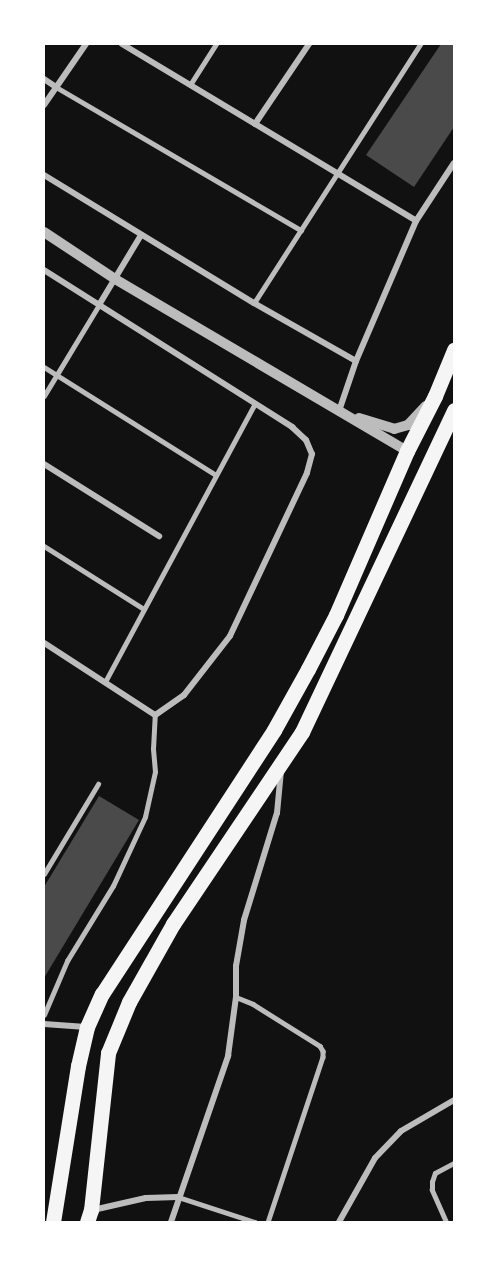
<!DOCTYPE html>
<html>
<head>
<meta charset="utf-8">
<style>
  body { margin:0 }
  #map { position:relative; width:498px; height:1266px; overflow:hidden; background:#111; font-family:Barlow,sans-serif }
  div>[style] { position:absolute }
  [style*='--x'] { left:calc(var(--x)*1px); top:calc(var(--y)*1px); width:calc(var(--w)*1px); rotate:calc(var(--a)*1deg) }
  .building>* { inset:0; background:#4a4a4a }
  .service>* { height:4.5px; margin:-2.25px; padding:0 2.25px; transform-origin:2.25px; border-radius:2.25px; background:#bcbcbc }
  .minor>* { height:6px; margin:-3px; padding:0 3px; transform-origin:3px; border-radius:3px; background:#bcbcbc }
  .tertiary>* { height:10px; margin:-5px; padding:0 5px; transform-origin:5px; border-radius:5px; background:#bcbcbc }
  .trunk>* { height:15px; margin:-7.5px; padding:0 7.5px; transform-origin:7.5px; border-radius:7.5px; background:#f5f5f5 }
  span { translate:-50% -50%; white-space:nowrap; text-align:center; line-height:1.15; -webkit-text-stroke:6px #fff; paint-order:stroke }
  .frame { position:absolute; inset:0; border:45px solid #fff; pointer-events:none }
</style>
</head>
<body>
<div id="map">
  <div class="building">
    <div style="clip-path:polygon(441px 44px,454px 44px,454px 127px,414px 187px,366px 155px)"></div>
    <div style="clip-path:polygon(99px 796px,139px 820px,44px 978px,44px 887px)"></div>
  </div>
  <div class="service">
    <div style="--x:190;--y:85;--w:49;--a:-57.6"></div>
    <div style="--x:56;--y:87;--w:284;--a:30.3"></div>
    <div style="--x:254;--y:303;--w:308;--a:-57.3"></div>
    <div style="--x:44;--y:367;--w:203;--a:32.1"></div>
    <div style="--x:44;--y:396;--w:106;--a:-58.9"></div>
    <div style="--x:44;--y:546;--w:118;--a:32.2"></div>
    <div style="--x:105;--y:682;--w:316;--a:-61.7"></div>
    <div style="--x:44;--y:874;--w:105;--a:-59"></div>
    <div style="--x:236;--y:997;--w:18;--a:22"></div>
    <div style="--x:253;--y:1004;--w:79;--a:32.1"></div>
    <div style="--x:320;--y:1046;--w:6;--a:59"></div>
    <div style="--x:323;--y:1051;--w:6;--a:90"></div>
    <div style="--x:323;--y:1057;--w:174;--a:108.4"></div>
    <div style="--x:44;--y:1015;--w:59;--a:-66.9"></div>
    <div style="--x:67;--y:961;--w:88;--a:-58.5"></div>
    <div style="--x:113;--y:886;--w:76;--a:-65.1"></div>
    <div style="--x:145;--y:817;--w:46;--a:-77.5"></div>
    <div style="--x:155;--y:772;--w:23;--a:-95"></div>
    <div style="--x:153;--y:749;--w:34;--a:-87"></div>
    <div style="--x:178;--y:1197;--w:81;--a:18"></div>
    <div style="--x:446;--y:1222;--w:35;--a:-114"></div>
    <div style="--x:432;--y:1190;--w:8;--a:-90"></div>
    <div style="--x:432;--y:1182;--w:9;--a:-72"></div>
    <div style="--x:435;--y:1173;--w:21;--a:-28"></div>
  </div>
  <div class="minor">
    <div style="--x:122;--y:44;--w:343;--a:31"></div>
    <div style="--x:44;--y:79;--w:14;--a:34"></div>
    <div style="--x:44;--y:105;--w:74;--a:-55.5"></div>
    <div style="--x:255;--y:124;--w:97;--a:-56"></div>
    <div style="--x:44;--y:175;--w:246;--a:31.4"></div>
    <div style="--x:254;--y:303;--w:117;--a:29.6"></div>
    <div style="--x:44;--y:270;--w:294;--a:32.3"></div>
    <div style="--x:292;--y:427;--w:19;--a:43"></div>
    <div style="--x:306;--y:440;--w:15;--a:67"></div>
    <div style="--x:312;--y:454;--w:20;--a:105"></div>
    <div style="--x:307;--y:473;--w:180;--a:115.3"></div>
    <div style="--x:230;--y:636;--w:75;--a:127.9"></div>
    <div style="--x:184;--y:695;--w:35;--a:145"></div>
    <div style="--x:155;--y:715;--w:132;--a:-147"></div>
    <div style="--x:99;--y:305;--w:82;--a:-59"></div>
    <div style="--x:339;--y:411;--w:53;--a:-71.2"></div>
    <div style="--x:356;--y:361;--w:152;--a:-66.8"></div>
    <div style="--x:416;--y:221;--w:69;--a:-56.8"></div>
    <div style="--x:44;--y:464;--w:136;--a:32.1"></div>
    <div style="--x:44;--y:1024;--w:42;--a:4.1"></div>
    <div style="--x:93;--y:1210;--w:54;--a:-12.8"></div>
    <div style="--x:146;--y:1198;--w:32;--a:-2"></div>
    <div style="--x:171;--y:1222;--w:176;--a:-71"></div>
    <div style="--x:228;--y:1056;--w:60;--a:-82.3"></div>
    <div style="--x:236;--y:997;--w:31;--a:-90"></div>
    <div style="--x:236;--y:966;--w:47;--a:-80.1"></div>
    <div style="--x:244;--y:920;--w:112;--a:-72.9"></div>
    <div style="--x:277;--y:813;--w:42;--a:-84.6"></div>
    <div style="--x:339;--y:1222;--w:73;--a:-60.6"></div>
    <div style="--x:375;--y:1158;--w:37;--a:-46"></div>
    <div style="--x:401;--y:1131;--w:61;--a:-30.3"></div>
  </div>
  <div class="tertiary">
    <div style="--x:44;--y:232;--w:85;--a:33.5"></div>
    <div style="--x:115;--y:279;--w:339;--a:30.5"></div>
    <div style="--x:359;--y:418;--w:37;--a:17"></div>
    <div style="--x:394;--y:429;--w:15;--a:-16"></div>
    <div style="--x:408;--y:425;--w:26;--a:-47"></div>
  </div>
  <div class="trunk">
    <div style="--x:53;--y:1222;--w:158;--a:-80.9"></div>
    <div style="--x:78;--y:1066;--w:40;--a:-77"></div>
    <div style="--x:87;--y:1027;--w:36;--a:-66"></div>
    <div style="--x:102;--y:994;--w:315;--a:-56.9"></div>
    <div style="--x:274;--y:730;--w:70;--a:-60.9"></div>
    <div style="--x:308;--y:669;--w:61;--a:-62.6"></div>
    <div style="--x:336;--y:615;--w:179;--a:-66.6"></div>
    <div style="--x:407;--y:451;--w:62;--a:-63"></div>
    <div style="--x:435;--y:396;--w:50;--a:-67.6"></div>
    <div style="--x:87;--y:1222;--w:13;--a:-72"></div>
    <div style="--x:91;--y:1210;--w:158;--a:-83.8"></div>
    <div style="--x:108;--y:1053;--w:55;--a:-67.6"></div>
    <div style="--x:129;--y:1002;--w:90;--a:-60.6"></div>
    <div style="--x:173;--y:924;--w:231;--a:-56.1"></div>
    <div style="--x:302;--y:732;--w:356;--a:-64.7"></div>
  </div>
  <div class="frame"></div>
</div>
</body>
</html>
